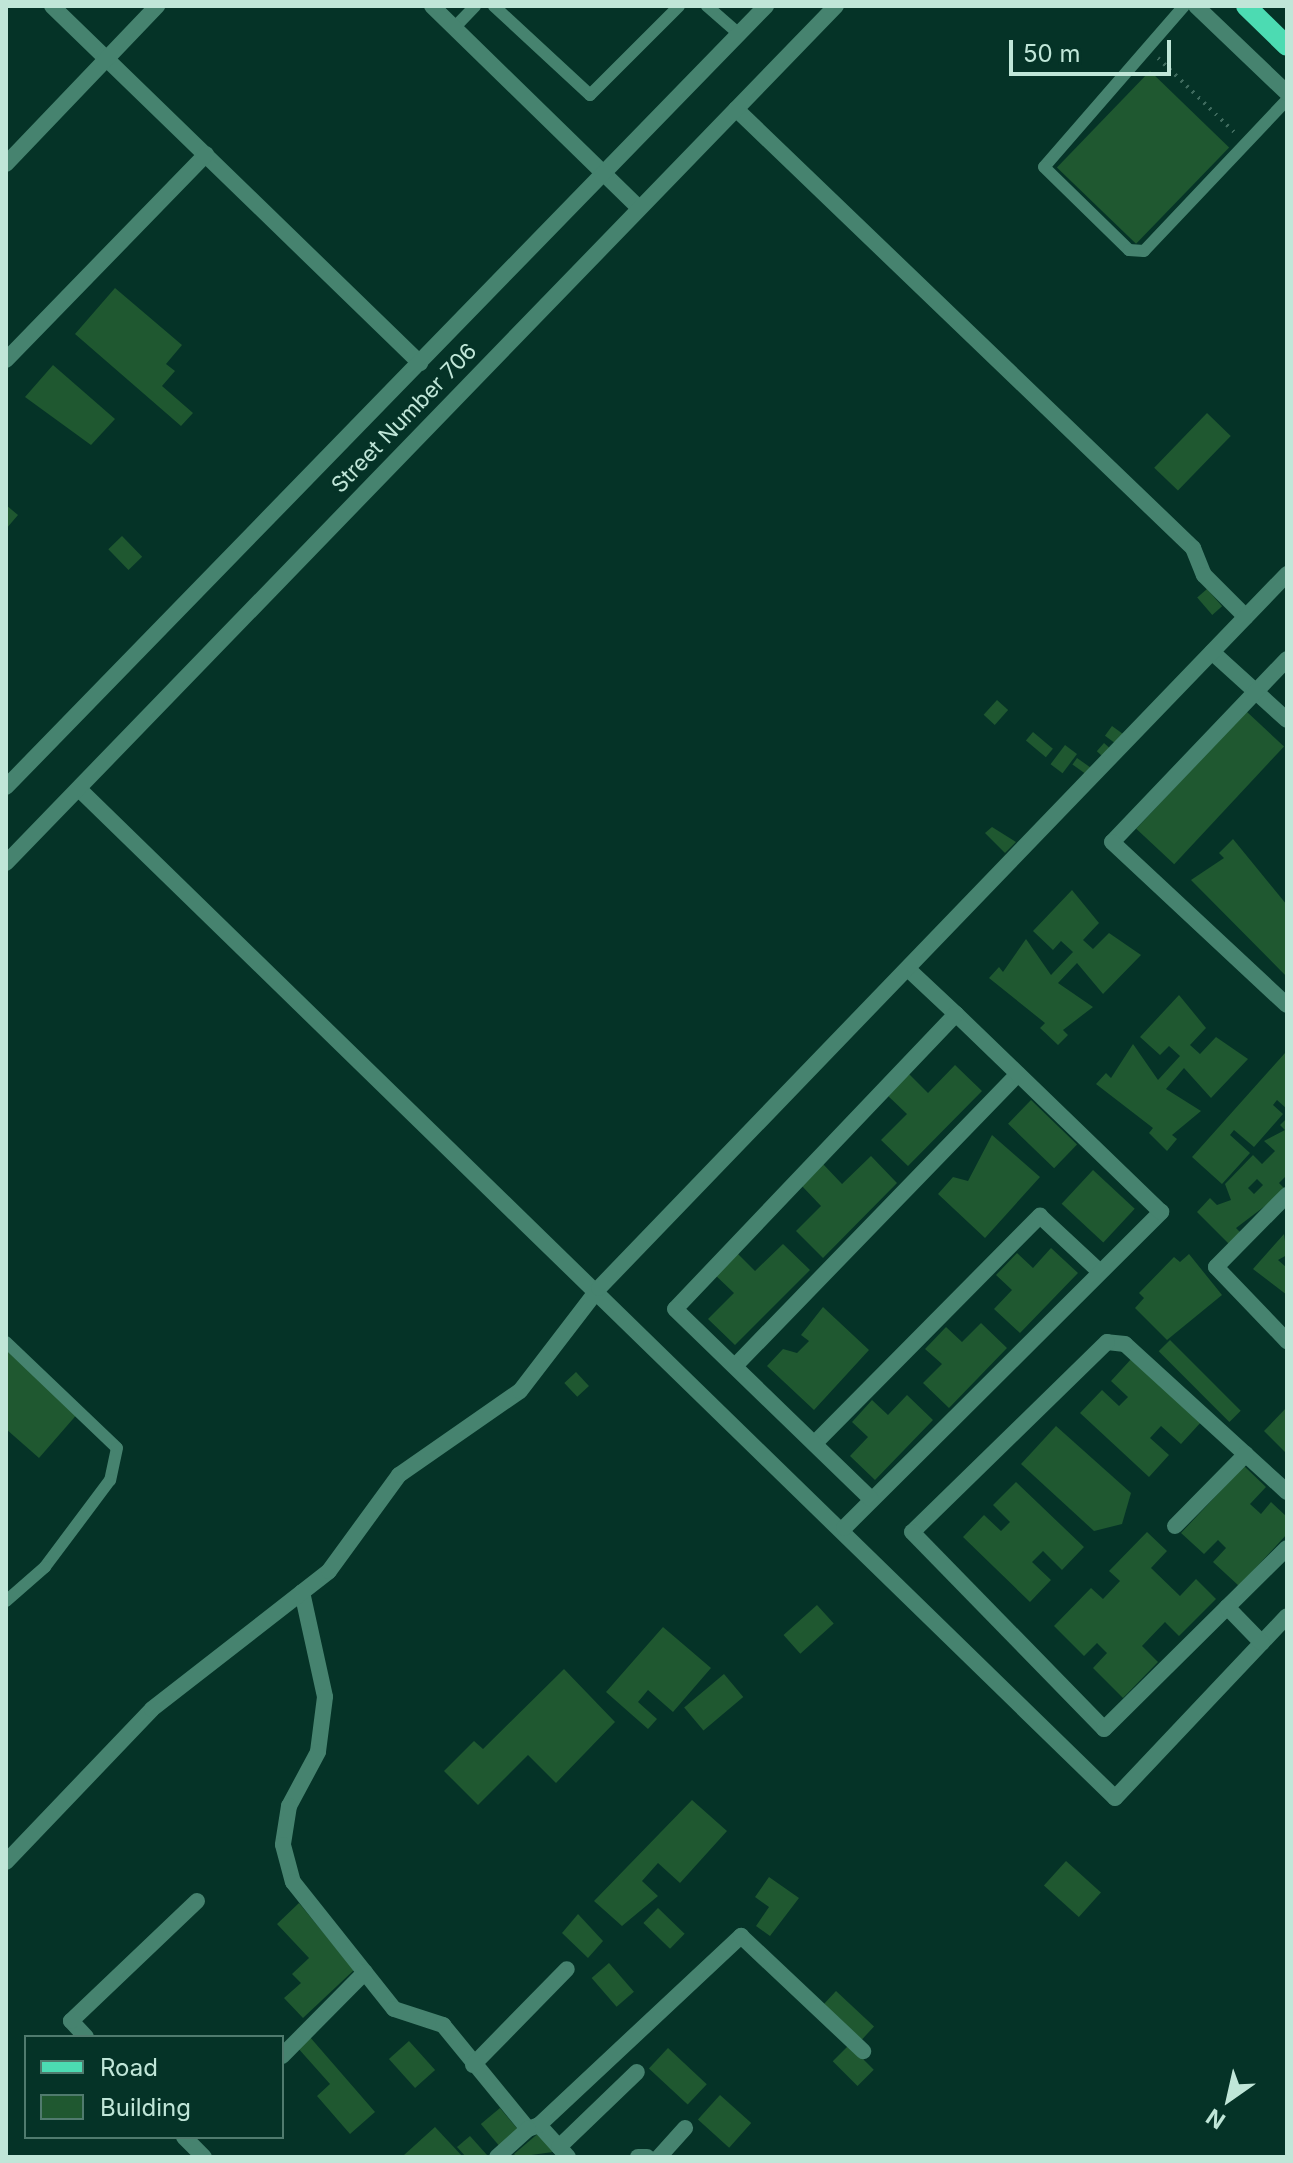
<!DOCTYPE html>
<html>
<head>
<meta charset="utf-8">
<style>
  body { margin:0 }
  #map { position:relative; width:1293px; height:2163px; overflow:hidden; background:#053327; font-family:Inter,sans-serif }
  div>[style] { position:absolute }
  [style*='--x'] { left:calc(var(--x)*1px); top:calc(var(--y)*1px); width:calc(var(--w)*1px); rotate:calc(var(--a)*1deg) }
  .building>* { inset:0; background:#1f5830; transform-origin:0 0 }
  .path>* { height:4px; margin-top:-2px; transform-origin:0; background:repeating-linear-gradient(90deg,#3e6a5d 0 2px,transparent 0 8px) }
  .service>* { height:12px; margin:-6px; padding:0 6px; transform-origin:6px; border-radius:6px; background:#46836f }
  .minor>* { height:16px; margin:-8px; padding:0 8px; transform-origin:8px; border-radius:8px; background:#46836f }
  .tertiary>* { height:16px; margin:-8px; padding:0 8px; transform-origin:8px; border-radius:8px; background:#46836f }
  .primary>* { height:20px; margin:-10px; padding:0 10px; transform-origin:10px; border-radius:10px; background:#4cdbb2 }
  span { translate:-50% -50%; white-space:nowrap; text-align:center; line-height:1.15; -webkit-text-stroke:6px #053327; paint-order:stroke }
  .street-label { font-size:22px; color:#c0e6d8 }
  .frame { position:absolute; inset:0; border:8px solid #c0e6d8; pointer-events:none }
  .legend { position:absolute; left:24px; top:2035px; width:260px; height:104px; box-sizing:border-box; background:#053327; border:2px solid #507b6e; margin:0; padding:10px 14px; list-style:none; font-size:24px; color:#c0e6d8 }
  .legend li { display:flex; align-items:center; gap:16px; height:40px }
  .legend b { width:40px; border:2px solid #507b6e }
  .north { position:absolute; left:1189px; top:2059px; width:80px; height:80px; -webkit-text-stroke:6px #053327; paint-order:stroke; rotate:214deg; font-size:22px; font-weight:700; line-height:32px; text-align:center; color:#c0e6d8 }
  .north::after { content:''; display:block; margin:auto; width:28px; height:36px; background:#c0e6d8; clip-path:polygon(50% 0,100% 100%,50% 72%,0 100%) }
  .scale { position:absolute; left:1009px; top:40px; width:162px; height:36px; box-sizing:border-box; border:4px solid #c0e6d8; border-top:0; padding-left:10px; font-size:24px; line-height:28px; white-space:nowrap; color:#c0e6d8; -webkit-text-stroke:6px #053327; paint-order:stroke }
</style>
</head>
<body>
<div id="map">
  <div class="building">
    <div style="left:1150px;top:71px;width:110px;height:134px;rotate:44deg"></div>
    <div style="clip-path:polygon(115px 288px,182px 345px,166px 364px,175px 371px,162px 386px,193px 413px,181px 426px,75px 334px)"></div>
    <div style="clip-path:polygon(53px 365px,115px 419px,91px 445px,25px 397px)"></div>
    <div style="left:1207px;top:413px;width:33px;height:76px;rotate:44deg"></div>
    <div style="clip-path:polygon(6px 505px,18px 515px,6px 529px)"></div>
    <div style="left:122px;top:536px;width:29px;height:19px;rotate:46deg"></div>
    <div style="left:1207px;top:589px;width:23px;height:13px;rotate:49deg"></div>
    <div style="left:997px;top:700px;width:15px;height:20px;rotate:42deg"></div>
    <div style="left:1246px;top:711px;width:52px;height:161px;rotate:43deg"></div>
    <div style="left:1112px;top:726px;width:14px;height:12px;rotate:36deg"></div>
    <div style="left:1033px;top:732px;width:26px;height:11px;rotate:40deg"></div>
    <div style="left:1104px;top:743px;width:9px;height:11px;rotate:41deg"></div>
    <div style="left:1065px;top:745px;width:15px;height:24px;rotate:37deg"></div>
    <div style="left:1077px;top:758px;width:16px;height:8px;rotate:35deg"></div>
    <div style="clip-path:polygon(992px 827px,1016px 842px,1005px 853px,985px 833px)"></div>
    <div style="clip-path:polygon(1233px 839px,1287px 905px,1287px 977px,1191px 880px,1224px 858px,1219px 853px)"></div>
    <div style="clip-path:polygon(1072px 890px,1099px 923px,1083px 940px,1093px 949px,1109px 933px,1141px 955px,1103px 994px,1077px 963px,1058px 983px,1093px 1007px,1063px 1030px,1068px 1035px,1058px 1045px,1040px 1028px,1045px 1023px,989px 978px,999px 967px,1003px 972px,1026px 939px,1051px 975px,1073px 952px,1061px 941px,1053px 950px,1033px 931px)"></div>
    <div style="clip-path:polygon(1179px 995px,1206px 1028px,1190px 1045px,1200px 1054px,1216px 1037px,1248px 1059px,1211px 1098px,1184px 1068px,1166px 1089px,1201px 1111px,1172px 1135px,1177px 1139px,1167px 1151px,1149px 1133px,1153px 1128px,1096px 1084px,1106px 1073px,1111px 1078px,1133px 1044px,1158px 1080px,1180px 1056px,1169px 1046px,1160px 1055px,1140px 1037px)"></div>
    <div style="clip-path:polygon(1285px 1053px,1287px 1109px,1277px 1100px,1273px 1105px,1283px 1114px,1254px 1147px,1234px 1130px,1230px 1135px,1250px 1153px,1222px 1184px,1192px 1157px)"></div>
    <div style="clip-path:polygon(955px 1065px,982px 1091px,908px 1166px,881px 1140px,907px 1114px,886px 1094px,908px 1073px,928px 1093px)"></div>
    <div style="left:1031px;top:1100px;width:64px;height:33px;rotate:44deg"></div>
    <div style="clip-path:polygon(evenodd,1287px 1118px,1287px 1175px,1279px 1183px,1286px 1190px,1236px 1228px,1243px 1235px,1232px 1247px,1197px 1212px,1210px 1198px,1217px 1205px,1231px 1200px,1225px 1184px,1253px 1155px,1262px 1164px,1275px 1151px,1264px 1141px,1285px 1130px,1280px 1125px,1287px 1118px,1257px 1179px,1263px 1185px,1254px 1194px,1248px 1188px,1257px 1179px)"></div>
    <div style="clip-path:polygon(992px 1135px,1040px 1177px,985px 1238px,938px 1194px,953px 1177px,968px 1181px)"></div>
    <div style="clip-path:polygon(871px 1156px,897px 1183px,823px 1258px,796px 1231px,821px 1206px,801px 1185px,823px 1164px,842px 1184px)"></div>
    <div style="left:1093px;top:1170px;width:57px;height:46px;rotate:43deg"></div>
    <div style="clip-path:polygon(1284px 1234px,1287px 1255px,1278px 1260px,1287px 1268px,1287px 1295px,1253px 1269px)"></div>
    <div style="clip-path:polygon(783px 1244px,810px 1270px,735px 1345px,708px 1319px,734px 1293px,713px 1273px,735px 1251px,755px 1271px)"></div>
    <div style="clip-path:polygon(1051px 1248px,1078px 1273px,1020px 1333px,994px 1309px,1012px 1290px,996px 1275px,1017px 1253px,1033px 1268px)"></div>
    <div style="clip-path:polygon(1189px 1254px,1222px 1295px,1167px 1340px,1135px 1308px,1144px 1298px,1139px 1293px,1174px 1257px,1180px 1262px)"></div>
    <div style="clip-path:polygon(823px 1307px,869px 1350px,814px 1410px,767px 1366px,783px 1349px,797px 1353px,809px 1341px,801px 1335px)"></div>
    <div style="clip-path:polygon(981px 1323px,1007px 1348px,949px 1408px,923px 1383px,942px 1364px,925px 1349px,946px 1327px,962px 1342px)"></div>
    <div style="left:1170px;top:1340px;width:100px;height:16px;rotate:45deg"></div>
    <div style="clip-path:polygon(6px 1348px,79px 1412px,39px 1458px,6px 1429px)"></div>
    <div style="clip-path:polygon(1133px 1357px,1202px 1421px,1181px 1444px,1161px 1426px,1150px 1438px,1169px 1455px,1149px 1477px,1080px 1413px,1102px 1390px,1119px 1406px,1128px 1397px,1111px 1381px)"></div>
    <div style="left:576px;top:1372px;width:19px;height:16px;rotate:47deg"></div>
    <div style="clip-path:polygon(907px 1395px,933px 1420px,875px 1480px,850px 1456px,868px 1437px,852px 1422px,872px 1400px,888px 1415px)"></div>
    <div style="clip-path:polygon(1287px 1407px,1287px 1454px,1264px 1431px)"></div>
    <div style="clip-path:polygon(1056px 1426px,1131px 1493px,1122px 1524px,1094px 1531px,1021px 1464px)"></div>
    <div style="clip-path:polygon(1244px 1466px,1266px 1487px,1250px 1504px,1261px 1514px,1271px 1502px,1287px 1517px,1287px 1534px,1239px 1586px,1213px 1562px,1226px 1548px,1218px 1540px,1204px 1554px,1181px 1533px)"></div>
    <div style="clip-path:polygon(1016px 1482px,1084px 1547px,1062px 1570px,1043px 1551px,1032px 1562px,1051px 1580px,1030px 1602px,963px 1537px,984px 1515px,1001px 1531px,1010px 1522px,993px 1505px)"></div>
    <div style="clip-path:polygon(1147px 1532px,1167px 1551px,1151px 1568px,1180px 1596px,1196px 1579px,1216px 1599px,1179px 1636px,1165px 1622px,1142px 1646px,1158px 1662px,1123px 1698px,1093px 1668px,1107px 1653px,1097px 1643px,1084px 1656px,1054px 1626px,1091px 1588px,1103px 1599px,1120px 1581px,1109px 1571px)"></div>
    <div style="left:817px;top:1605px;width:25px;height:45px;rotate:48deg"></div>
    <div style="clip-path:polygon(663px 1627px,711px 1668px,673px 1712px,648px 1690px,638px 1702px,657px 1719px,648px 1729px,606px 1692px)"></div>
    <div style="clip-path:polygon(564px 1669px,615px 1722px,556px 1783px,528px 1755px,478px 1805px,444px 1771px,474px 1741px,483px 1749px)"></div>
    <div style="left:724px;top:1674px;width:30px;height:52px;rotate:50deg"></div>
    <div style="clip-path:polygon(692px 1800px,727px 1831px,680px 1883px,658px 1863px,642px 1881px,658px 1896px,622px 1926px,594px 1901px)"></div>
    <div style="left:1066px;top:1861px;width:47px;height:33px;rotate:42deg"></div>
    <div style="clip-path:polygon(769px 1877px,799px 1898px,770px 1936px,756px 1926px,769px 1907px,755px 1897px)"></div>
    <div style="clip-path:polygon(299px 1903px,354px 1970px,303px 2018px,284px 1998px,301px 1983px,292px 1974px,309px 1958px,277px 1924px)"></div>
    <div style="left:658px;top:1908px;width:37px;height:21px;rotate:44deg"></div>
    <div style="clip-path:polygon(578px 1914px,603px 1941px,588px 1958px,562px 1933px)"></div>
    <div style="left:609px;top:1963px;width:38px;height:23px;rotate:49deg"></div>
    <div style="left:836px;top:1991px;width:52px;height:18px;rotate:43deg"></div>
    <div style="clip-path:polygon(309px 2036px,375px 2112px,350px 2134px,317px 2096px,330px 2084px,297px 2047px)"></div>
    <div style="left:409px;top:2041px;width:39px;height:27px;rotate:48deg"></div>
    <div style="left:849px;top:2045px;width:35px;height:23px;rotate:45deg"></div>
    <div style="left:668px;top:2048px;width:53px;height:28px;rotate:43deg"></div>
    <div style="left:720px;top:2095px;width:42px;height:33px;rotate:42deg"></div>
    <div style="left:500px;top:2108px;width:31px;height:25px;rotate:50deg"></div>
    <div style="clip-path:polygon(435px 2127px,463px 2157px,405px 2157px,404px 2155px)"></div>
    <div style="clip-path:polygon(541px 2131px,560px 2151px,517px 2157px,514px 2154px)"></div>
    <div style="clip-path:polygon(470px 2136px,487px 2155px,485px 2157px,466px 2157px,457px 2147px)"></div>
  </div>
  <div class="path">
    <div style="--x:1158;--y:58;--w:107;--a:44.2"></div>
  </div>
  <div class="service">
    <div style="--x:494;--y:6;--w:131;--a:42.8"></div>
    <div style="--x:590;--y:95;--w:126;--a:-45"></div>
    <div style="--x:707;--y:6;--w:43;--a:41.2"></div>
    <div style="--x:1184;--y:6;--w:213;--a:131"></div>
    <div style="--x:1044;--y:167;--w:119;--a:44.3"></div>
    <div style="--x:1129;--y:250;--w:15;--a:4"></div>
    <div style="--x:1144;--y:251;--w:208;--a:-46.6"></div>
    <div style="--x:454;--y:28;--w:30;--a:-46"></div>
    <div style="--x:6;--y:1342;--w:153;--a:43.7"></div>
    <div style="--x:117;--y:1448;--w:33;--a:102"></div>
    <div style="--x:110;--y:1480;--w:109;--a:126.8"></div>
    <div style="--x:45;--y:1567;--w:52;--a:138.9"></div>
  </div>
  <div class="minor">
    <div style="--x:52;--y:6;--w:513;--a:44.13"></div>
    <div style="--x:432;--y:6;--w:289;--a:44.3"></div>
    <div style="--x:736;--y:109;--w:634;--a:43.85"></div>
    <div style="--x:1193;--y:548;--w:29;--a:68"></div>
    <div style="--x:1204;--y:575;--w:59;--a:45"></div>
    <div style="--x:6;--y:164;--w:219;--a:-46.3"></div>
    <div style="--x:6;--y:360;--w:287;--a:-45.8"></div>
    <div style="--x:1212;--y:652;--w:101;--a:42.2"></div>
    <div style="--x:1287;--y:659;--w:253;--a:133.7"></div>
    <div style="--x:1112;--y:842;--w:239;--a:43"></div>
    <div style="--x:79;--y:789;--w:1446;--a:44.24"></div>
    <div style="--x:1115;--y:1798;--w:250;--a:-46.6"></div>
    <div style="--x:909;--y:970;--w:64;--a:43.1"></div>
    <div style="--x:1287;--y:1195;--w:101;--a:134.6"></div>
    <div style="--x:1216;--y:1267;--w:103;--a:46.2"></div>
    <div style="--x:736;--y:1365;--w:405;--a:-45.9"></div>
    <div style="--x:815;--y:1443;--w:320;--a:-45.3"></div>
    <div style="--x:1040;--y:1216;--w:82;--a:43"></div>
    <div style="--x:1287;--y:1492;--w:219;--a:-137.6"></div>
    <div style="--x:1125;--y:1344;--w:18;--a:-174"></div>
    <div style="--x:1107;--y:1342;--w:272;--a:135.7"></div>
    <div style="--x:912;--y:1532;--w:275;--a:45.7"></div>
    <div style="--x:1104;--y:1729;--w:257;--a:-44.7"></div>
    <div style="--x:1175;--y:1526;--w:101;--a:-45.4"></div>
    <div style="--x:844;--y:1528;--w:448;--a:-44.9"></div>
    <div style="--x:1161;--y:1212;--w:285;--a:-136"></div>
    <div style="--x:956;--y:1014;--w:407;--a:133.6"></div>
    <div style="--x:675;--y:1309;--w:273;--a:44.1"></div>
    <div style="--x:302;--y:1592;--w:107;--a:77.6"></div>
    <div style="--x:325;--y:1697;--w:55;--a:97.3"></div>
    <div style="--x:318;--y:1752;--w:61;--a:118.2"></div>
    <div style="--x:289;--y:1806;--w:39;--a:99"></div>
    <div style="--x:283;--y:1845;--w:38;--a:75"></div>
    <div style="--x:293;--y:1882;--w:162;--a:51.5"></div>
    <div style="--x:394;--y:2009;--w:52;--a:18.1"></div>
    <div style="--x:443;--y:2025;--w:134;--a:50.7"></div>
    <div style="--x:528;--y:2129;--w:12;--a:-20"></div>
    <div style="--x:539;--y:2125;--w:43;--a:47.8"></div>
    <div style="--x:1227;--y:1607;--w:50;--a:45.8"></div>
    <div style="--x:6;--y:1862;--w:211;--a:-46.3"></div>
    <div style="--x:152;--y:1709;--w:224;--a:-37.9"></div>
    <div style="--x:329;--y:1571;--w:119;--a:-53.9"></div>
    <div style="--x:399;--y:1475;--w:147;--a:-34.8"></div>
    <div style="--x:520;--y:1391;--w:130;--a:-52.5"></div>
    <div style="--x:599;--y:1288;--w:992;--a:-46.06"></div>
    <div style="--x:86;--y:2037;--w:22;--a:-133"></div>
    <div style="--x:71;--y:2021;--w:174;--a:-43.6"></div>
    <div style="--x:282;--y:2056;--w:118;--a:-45.3"></div>
    <div style="--x:473;--y:2065;--w:134;--a:-45.6"></div>
    <div style="--x:539;--y:2125;--w:277;--a:-43.1"></div>
    <div style="--x:741;--y:1936;--w:168;--a:43.3"></div>
    <div style="--x:184;--y:2137;--w:28;--a:45"></div>
    <div style="--x:559;--y:2147;--w:108;--a:-43.9"></div>
    <div style="--x:497;--y:2157;--w:42;--a:-42.1"></div>
    <div style="--x:638;--y:2157;--w:9;--a:0"></div>
    <div style="--x:659;--y:2157;--w:39;--a:-48"></div>
  </div>
  <div class="tertiary">
    <div style="--x:1196;--y:6;--w:126;--a:43.7"></div>
    <div style="--x:6;--y:787;--w:1090;--a:-45.78"></div>
    <div style="--x:6;--y:863;--w:1193;--a:-45.92"></div>
  </div>
  <div class="primary">
    <div style="--x:1246;--y:6;--w:57;--a:44.3"></div>
  </div>
  <div class="street-label">
    <span style="left:404px;top:418px;rotate:-46deg">Street Number 706</span>
  </div>
  <div class="frame"></div>
  <ul class="legend">
  <li><b style="height:10px;background:#4cdbb2"></b>Road</li>
  <li><b style="height:22px;background:#1f5830"></b>Building</li>
  </ul>
  <div class="north">N</div>
  <div class="scale">50 m</div>
</div>
</body>
</html>
